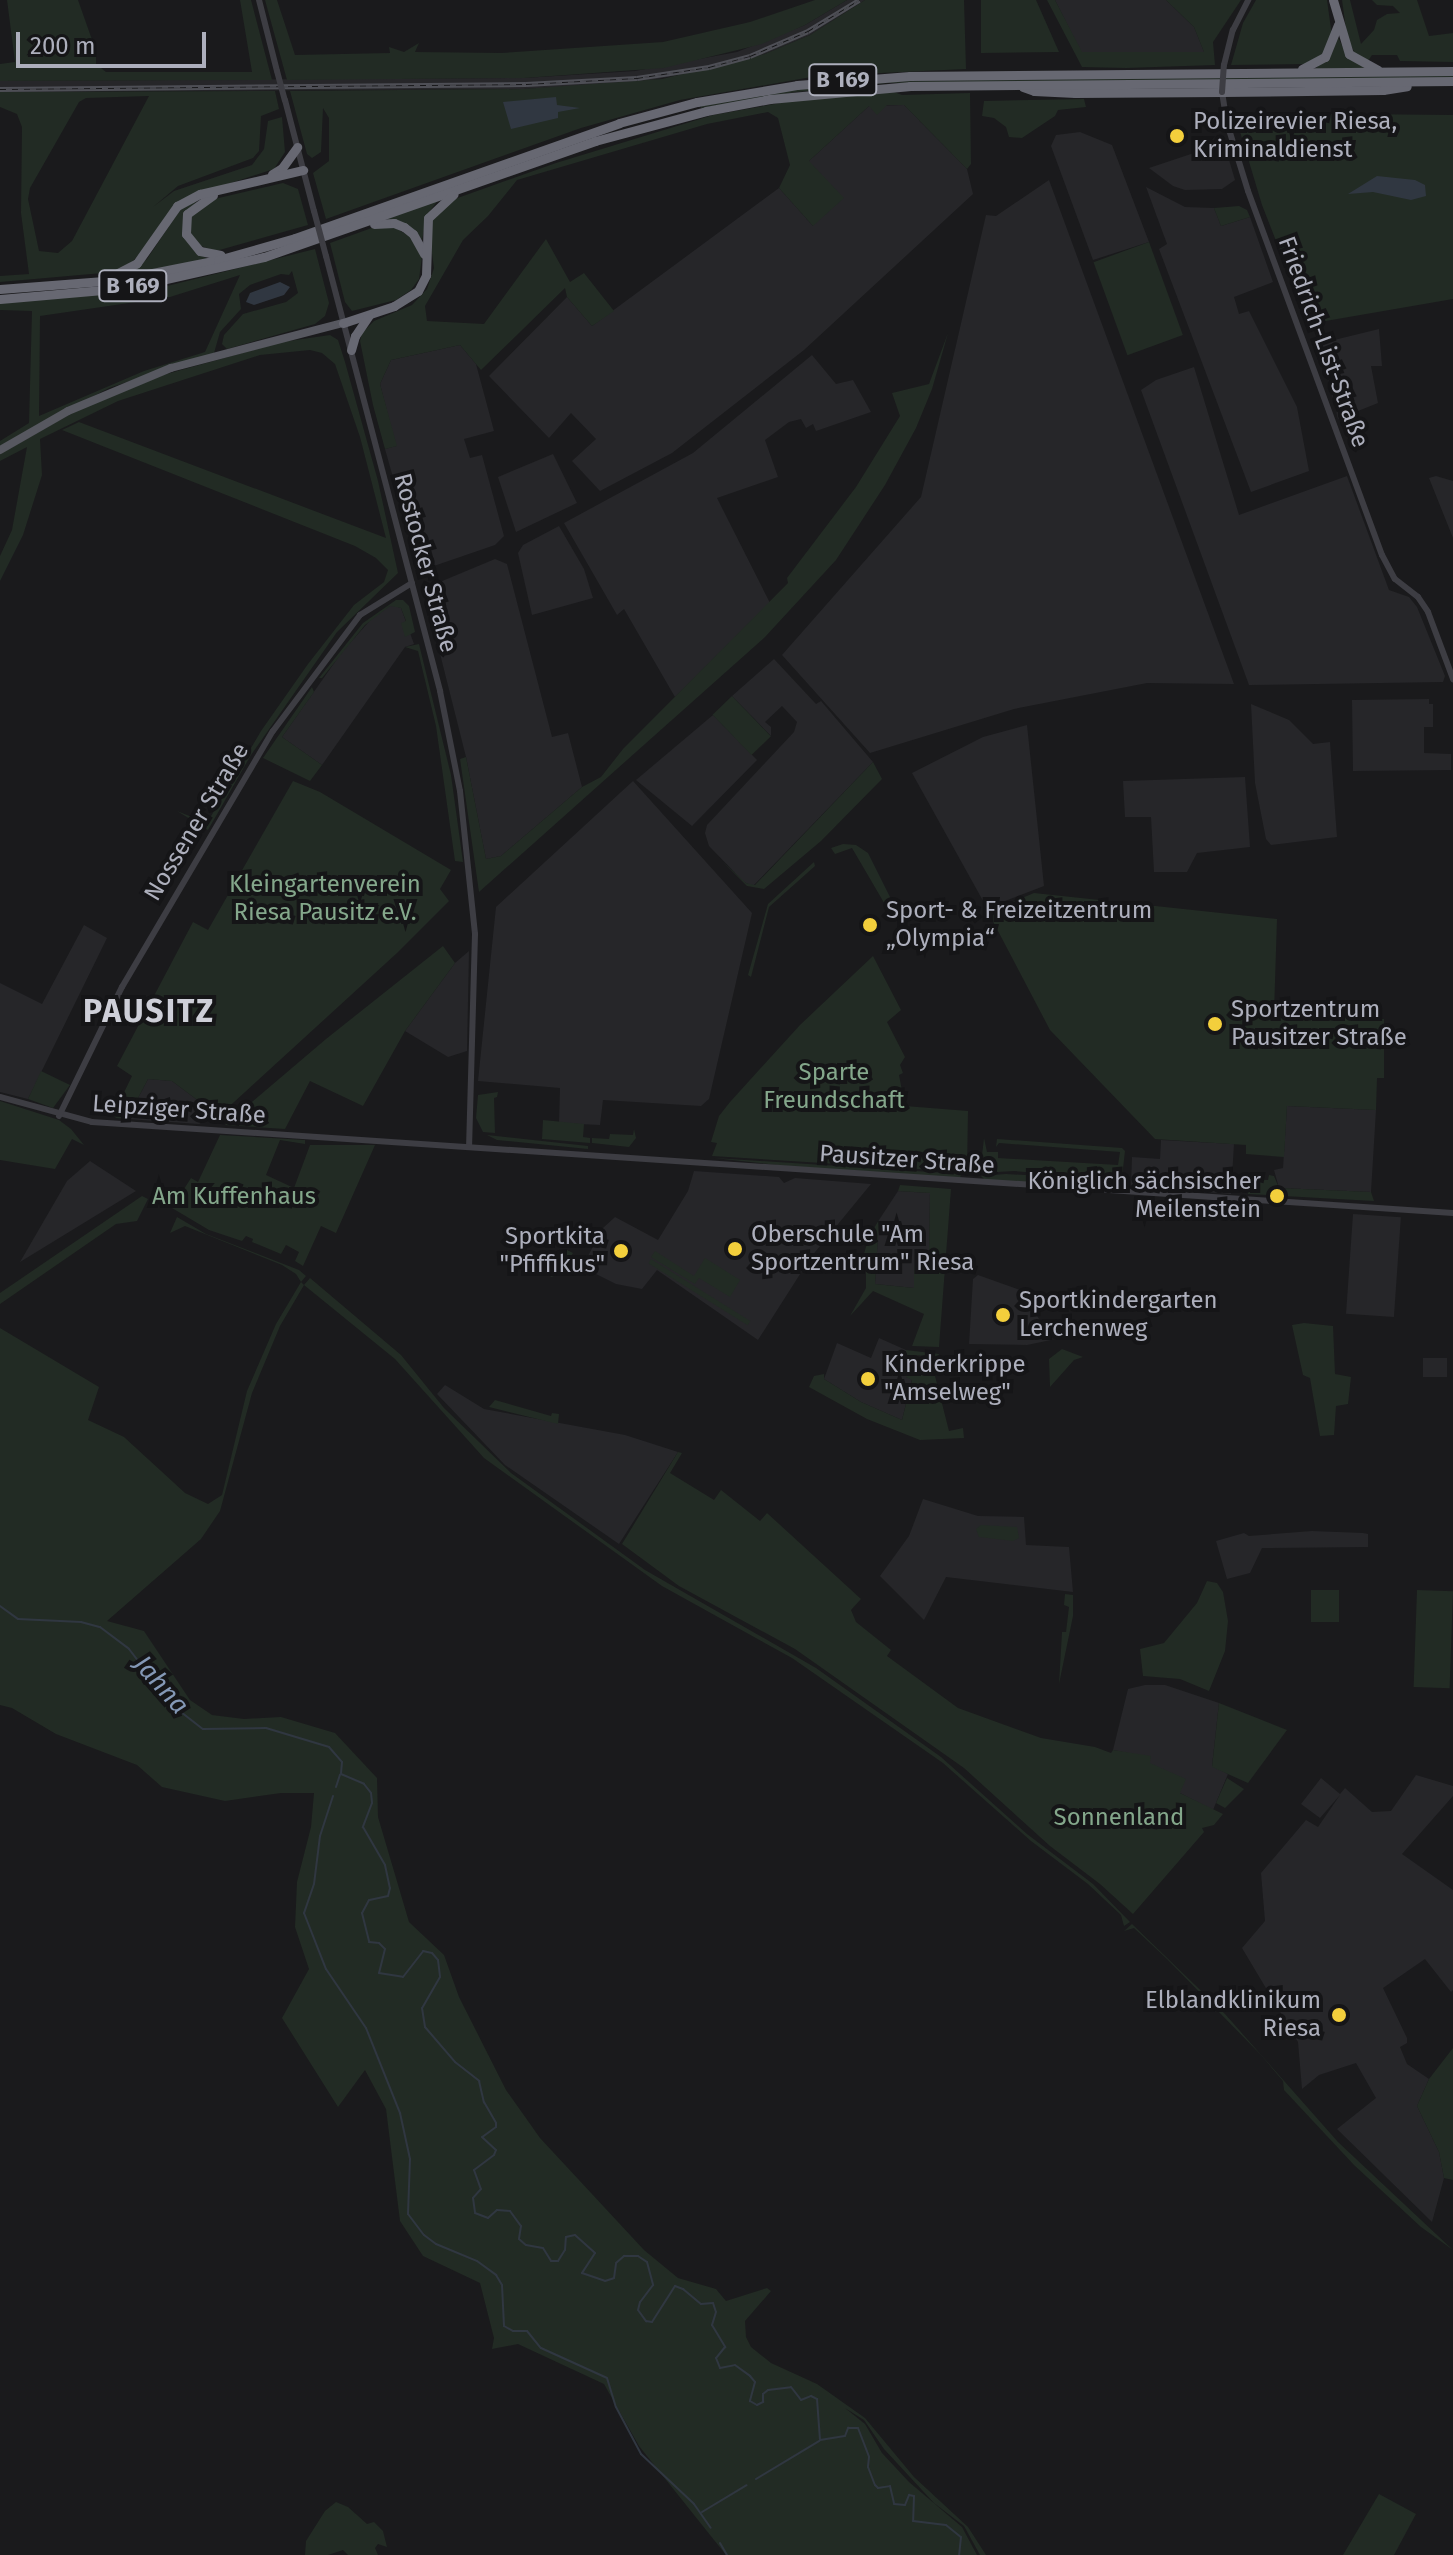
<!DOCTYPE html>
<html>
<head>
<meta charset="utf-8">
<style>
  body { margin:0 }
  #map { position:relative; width:1453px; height:2555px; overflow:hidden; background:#1a1a1c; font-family:"Fira Sans",sans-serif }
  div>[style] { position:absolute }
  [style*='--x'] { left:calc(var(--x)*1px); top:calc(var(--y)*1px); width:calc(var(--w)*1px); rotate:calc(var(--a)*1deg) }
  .built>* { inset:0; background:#262629; transform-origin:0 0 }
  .green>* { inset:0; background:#222b24; transform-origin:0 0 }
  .water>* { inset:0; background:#303741 }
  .stream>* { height:2px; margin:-1px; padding:0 1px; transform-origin:1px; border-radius:1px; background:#303741 }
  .minor>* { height:6px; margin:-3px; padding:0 3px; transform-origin:3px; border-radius:3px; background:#3d3d43 }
  .major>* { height:8px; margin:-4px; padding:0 4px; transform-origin:4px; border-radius:4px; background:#575860 }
  .highway>* { height:9px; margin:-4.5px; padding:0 4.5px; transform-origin:4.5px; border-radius:4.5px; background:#676872 }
  .rail>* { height:5px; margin-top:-2.5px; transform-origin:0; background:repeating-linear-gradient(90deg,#151517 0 6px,#4e4f56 0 12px); box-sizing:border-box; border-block:2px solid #4e4f56 }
  .minor-bridge>* { height:6px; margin:-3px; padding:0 3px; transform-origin:3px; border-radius:3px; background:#3d3d43 }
  .dots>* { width:22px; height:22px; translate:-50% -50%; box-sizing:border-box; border:4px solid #151517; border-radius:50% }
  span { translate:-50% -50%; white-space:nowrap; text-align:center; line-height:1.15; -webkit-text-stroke:8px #151517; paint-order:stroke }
  .shield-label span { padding:2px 6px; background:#151517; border:2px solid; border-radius:6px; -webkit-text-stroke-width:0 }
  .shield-label { font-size:22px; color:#adafbc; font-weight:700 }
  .poi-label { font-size:24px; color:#adafbc }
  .left { translate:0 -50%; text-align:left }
  .right { translate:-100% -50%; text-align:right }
  .street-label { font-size:24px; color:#adafbc }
  .park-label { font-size:24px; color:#84a78b }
  .water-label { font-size:26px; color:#8498b6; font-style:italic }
  .district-label { font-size:32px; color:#cecfd8; font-weight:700; letter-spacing:2px }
  .scale { position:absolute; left:16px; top:32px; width:190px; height:36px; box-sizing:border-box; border:4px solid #adafbc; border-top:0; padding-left:10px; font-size:24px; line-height:28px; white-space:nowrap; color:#adafbc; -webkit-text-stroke:6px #151517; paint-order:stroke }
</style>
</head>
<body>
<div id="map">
  <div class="built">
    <div style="clip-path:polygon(847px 0,865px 0,810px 35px,765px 54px,717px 68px,635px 83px,523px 89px,0 92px,0 81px,524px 78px,635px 71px,737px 52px,805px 25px)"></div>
    <div style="clip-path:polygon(1055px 0,1166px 0,1194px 27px,1204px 52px,1081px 52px)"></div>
    <div style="clip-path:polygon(904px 105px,967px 169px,973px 194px,804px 350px,672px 453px,600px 491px,572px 461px,596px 439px,571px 413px,549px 438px,489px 376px,567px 297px,592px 326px,779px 188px,813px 226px,809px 161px,869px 106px)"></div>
    <div style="clip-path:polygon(1080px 132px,1112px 145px,1149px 242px,1093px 260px,1051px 146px,1056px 135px)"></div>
    <div style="clip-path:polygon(1224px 143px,1235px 180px,1222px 189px,1185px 190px,1173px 186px,1149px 168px)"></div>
    <div style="clip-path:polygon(1049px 180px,1234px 684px,1147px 683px,1014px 709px,870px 753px,782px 655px,921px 497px,986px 215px,996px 216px)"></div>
    <div style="clip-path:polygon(1146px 187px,1185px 207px,1214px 208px,1221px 226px,1250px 217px,1273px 282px,1234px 297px,1239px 314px,1249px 311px,1297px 407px,1309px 471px,1251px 492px,1159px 249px,1167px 244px)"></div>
    <div style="clip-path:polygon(1379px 329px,1382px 366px,1371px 366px,1378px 403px,1338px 419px,1320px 348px,1326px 342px)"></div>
    <div style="clip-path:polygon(460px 345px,476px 364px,494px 431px,464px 439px,470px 458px,482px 455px,504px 536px,495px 545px,428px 568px,421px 567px,416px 559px,385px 449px,396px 446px,380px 384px,391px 360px)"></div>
    <div style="clip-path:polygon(812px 355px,836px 384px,853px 380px,871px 412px,816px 431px,813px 424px,806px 428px,801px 419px,789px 422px,765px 440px,778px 477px,717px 498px,770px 603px,675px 697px,624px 609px,617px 615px,564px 523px,693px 453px)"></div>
    <div style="clip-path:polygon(1194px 367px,1239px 515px,1347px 476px,1389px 590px,1409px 597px,1417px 607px,1445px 676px,1443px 682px,1249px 685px,1141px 390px,1156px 380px)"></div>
    <div style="clip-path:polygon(553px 454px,577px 503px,516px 532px,498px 477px)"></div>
    <div style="clip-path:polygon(1436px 476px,1453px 481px,1453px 538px,1429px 478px)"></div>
    <div style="clip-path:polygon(559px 526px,584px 569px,593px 598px,532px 615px,518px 553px,523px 545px)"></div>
    <div style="clip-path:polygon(495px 559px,507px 564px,552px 737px,568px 733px,582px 787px,501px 856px,486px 859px,466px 757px,426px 598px,435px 584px)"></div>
    <div style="clip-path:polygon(391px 605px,401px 608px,414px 644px,405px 647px,322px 765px,282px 737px,342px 652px,374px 616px)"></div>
    <div style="clip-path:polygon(774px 659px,816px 704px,821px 701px,873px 762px,753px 886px,744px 882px,709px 846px,705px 833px,707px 825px,794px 732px,797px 722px,782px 706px,765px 722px,771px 727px,771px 736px,732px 696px)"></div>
    <div style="clip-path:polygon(1429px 699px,1429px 704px,1433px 704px,1433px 727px,1424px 727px,1424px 753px,1451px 754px,1451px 770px,1353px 771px,1352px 700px)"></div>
    <div style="clip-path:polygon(1251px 704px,1289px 720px,1313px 744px,1330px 742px,1337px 837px,1271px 845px,1266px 839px,1255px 783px)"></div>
    <div style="clip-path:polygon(713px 715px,757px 760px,692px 826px,636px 780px)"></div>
    <div style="clip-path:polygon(1027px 725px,1044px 886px,987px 908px,912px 773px,983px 737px)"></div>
    <div style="clip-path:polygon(1245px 777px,1250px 847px,1197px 853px,1187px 872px,1154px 872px,1151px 817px,1125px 817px,1123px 781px)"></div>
    <div style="clip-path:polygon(633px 781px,752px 913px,709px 1099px,701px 1106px,603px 1100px,600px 1125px,559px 1123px,560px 1088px,478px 1081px,496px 907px)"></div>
    <div style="clip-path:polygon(84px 925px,107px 938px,28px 1099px,0 1092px,0 983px,42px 1004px)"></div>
    <div style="clip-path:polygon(469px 951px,467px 1051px,448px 1057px,405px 1031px,455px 963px)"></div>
    <div style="clip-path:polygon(148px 1079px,172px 1081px,216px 1114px,199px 1124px,127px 1119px)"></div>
    <div style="clip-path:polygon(1287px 1106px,1376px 1110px,1371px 1192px,1279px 1188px,1274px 1170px,1283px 1168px)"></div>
    <div style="clip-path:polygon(1161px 1140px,1234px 1144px,1231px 1194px,1131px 1186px,1132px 1157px,1160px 1159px)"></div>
    <div style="clip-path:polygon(90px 1161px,136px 1191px,20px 1262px,67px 1181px)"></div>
    <div style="clip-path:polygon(694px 1171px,779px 1177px,784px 1183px,795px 1178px,871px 1184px,811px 1257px,758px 1340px,657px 1270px,642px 1289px,616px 1284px,582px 1267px,603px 1228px,615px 1217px,658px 1240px,688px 1191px)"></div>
    <div style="clip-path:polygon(898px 1191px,930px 1193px,929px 1253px,914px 1288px,875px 1284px,879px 1220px)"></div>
    <div style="left:1353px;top:1214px;width:48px;height:100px;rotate:4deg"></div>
    <div style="clip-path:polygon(978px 1275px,1023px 1291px,1051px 1340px,1027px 1345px,969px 1344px,973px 1279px)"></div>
    <div style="clip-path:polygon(879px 1338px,906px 1350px,906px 1377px,912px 1379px,902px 1420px,861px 1402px,824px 1379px,837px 1343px,871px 1358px)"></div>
    <div style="left:1423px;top:1358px;width:24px;height:19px"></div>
    <div style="clip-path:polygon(445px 1385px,484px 1409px,625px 1435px,678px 1452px,619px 1544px,505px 1465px,437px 1394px)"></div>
    <div style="clip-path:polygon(923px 1499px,978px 1516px,1024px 1517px,1026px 1545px,1069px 1547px,1073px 1592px,946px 1577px,924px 1620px,880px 1576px,909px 1536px)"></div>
    <div style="clip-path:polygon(1312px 1531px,1363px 1533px,1368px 1534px,1368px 1547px,1262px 1548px,1250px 1573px,1227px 1579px,1216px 1541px,1244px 1533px,1249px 1536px)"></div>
    <div style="clip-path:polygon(1145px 1685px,1165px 1685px,1219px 1703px,1212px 1766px,1228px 1774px,1213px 1810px,1180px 1793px,1138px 1755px,1113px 1750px,1128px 1689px)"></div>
    <div style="clip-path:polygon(1416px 1775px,1453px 1786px,1453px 1796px,1402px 1854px,1453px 1890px,1453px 1990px,1451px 1992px,1425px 1959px,1383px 1988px,1407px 2038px,1407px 2043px,1400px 2047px,1407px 2064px,1429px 2079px,1417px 2106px,1439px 2152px,1444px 2178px,1432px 2222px,1337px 2129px,1376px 2098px,1356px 2063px,1319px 2075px,1302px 2089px,1298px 2042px,1242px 1948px,1265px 1921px,1261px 1873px,1306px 1820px,1318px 1827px,1340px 1795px,1320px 1818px,1301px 1804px,1321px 1778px,1340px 1794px,1345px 1788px,1372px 1812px,1391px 1811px)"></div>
  </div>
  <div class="green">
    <div style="clip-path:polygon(7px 0,78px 0,96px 51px,96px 64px,106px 72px,252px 72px,240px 0,251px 0,272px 80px,0 81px,0 64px,15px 62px)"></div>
    <div style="clip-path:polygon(265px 0,277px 0,295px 55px,390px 53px,389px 47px,404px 52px,419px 43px,415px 52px,501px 53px,663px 42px,750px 22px,815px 0,847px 0,805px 25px,762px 44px,664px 68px,524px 78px,287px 80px)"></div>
    <div style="clip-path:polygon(865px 0,964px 0,966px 69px,817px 76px,680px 100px,581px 128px,326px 219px,313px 173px,329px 161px,329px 118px,323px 108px,321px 152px,312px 158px,307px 154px,290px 91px,523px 89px,662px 79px,765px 54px,810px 35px)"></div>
    <div style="clip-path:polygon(981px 0,1036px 0,1059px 52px,981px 53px)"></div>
    <div style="clip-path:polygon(1047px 0,1055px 0,1082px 52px,1204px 52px,1194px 27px,1166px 0,1241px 0,1213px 42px,1215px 65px,1126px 68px,1082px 67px)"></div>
    <div style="clip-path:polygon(1256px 0,1327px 0,1332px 36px,1324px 54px,1306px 64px,1231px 65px,1243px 23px)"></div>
    <div style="clip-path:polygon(1342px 0,1350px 0,1361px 44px,1374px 30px,1377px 20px,1387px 14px,1400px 13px,1393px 6px,1377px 5px,1372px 0,1417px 0,1429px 36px,1453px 33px,1453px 62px,1400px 61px,1397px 55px,1372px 55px,1368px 61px,1355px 54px,1347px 36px)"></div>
    <div style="clip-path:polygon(1338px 37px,1347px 56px,1365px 68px,1315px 69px,1332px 53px)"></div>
    <div style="clip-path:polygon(1453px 74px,1453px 78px,888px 83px,796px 92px,701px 108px,701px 105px,795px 89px,888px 81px)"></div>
    <div style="clip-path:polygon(evenodd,275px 91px,279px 109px,261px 116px,259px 151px,253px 158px,178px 186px,153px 207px,174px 191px,252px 165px,264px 149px,268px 121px,282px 117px,285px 152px,274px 169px,185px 198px,130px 265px,114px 272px,0 282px,0 276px,29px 274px,21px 213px,22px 127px,17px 114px,0 107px,0 92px,275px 91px,149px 96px,72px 241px,58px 253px,39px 251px,28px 199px,30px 188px,79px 102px,86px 98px,149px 96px)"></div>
    <div style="clip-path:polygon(894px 92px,902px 95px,970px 93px,971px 164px,967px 169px,904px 105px,887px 105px,877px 115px,869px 106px,809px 161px,844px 198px,813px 226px,779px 188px,790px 165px,778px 118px,768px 112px,707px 124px,517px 180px,488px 216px,463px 240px,425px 306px,427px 321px,484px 324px,546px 239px,570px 282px,584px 273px,614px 311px,592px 326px,567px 297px,565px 288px,481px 370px,460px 345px,391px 360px,380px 384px,397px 446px,385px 449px,373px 405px,360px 341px,362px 333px,374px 321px,412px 305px,427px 289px,434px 268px,430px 239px,432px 219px,452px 200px,556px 163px,713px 115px,797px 100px)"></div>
    <div style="clip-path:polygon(1084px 99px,1086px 107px,1058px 110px,1055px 116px,1022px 138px,1009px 137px,1006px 127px,994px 118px,982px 116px,984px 101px)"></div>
    <div style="clip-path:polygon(1257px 113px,1453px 115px,1453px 299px,1314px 323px,1307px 320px,1262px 205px,1235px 115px)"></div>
    <div style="clip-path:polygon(283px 183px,298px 189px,308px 225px,216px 251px,198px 245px,191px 235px,190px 216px,206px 201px)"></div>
    <div style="clip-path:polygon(439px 199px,427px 215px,422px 240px,416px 232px,387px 219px)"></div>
    <div style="clip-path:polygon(197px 200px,184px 222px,199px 254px,208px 259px,127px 274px,147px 259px,182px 207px)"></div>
    <div style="clip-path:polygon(1239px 206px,1247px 210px,1250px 217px,1221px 226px,1214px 208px)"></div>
    <div style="clip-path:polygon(380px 225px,392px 226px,411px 237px,422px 257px,419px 279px,411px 290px,396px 300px,352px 311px,345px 302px,330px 243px)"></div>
    <div style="left:1149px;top:242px;width:99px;height:59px;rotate:70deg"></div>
    <div style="clip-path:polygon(evenodd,315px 249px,329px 303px,325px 316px,315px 324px,227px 349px,222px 344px,224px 335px,243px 314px,286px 302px,298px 293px,292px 271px,289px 275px,281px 274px,250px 285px,239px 294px,241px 309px,220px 332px,214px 353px,109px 388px,0 446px,0 441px,29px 423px,32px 311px,0 310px,0 303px,167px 286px,315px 249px,240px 275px,205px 352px,144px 371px,39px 416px,40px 316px,170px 297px,240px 275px)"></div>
    <div style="clip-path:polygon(948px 333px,932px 389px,916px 428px,885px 485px,836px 560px,765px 637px,479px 892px,460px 759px,466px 757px,486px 859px,501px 856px,582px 787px,601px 777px,623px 749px,788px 583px,787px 578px,856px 487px,900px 416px,892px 393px,929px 384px)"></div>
    <div style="clip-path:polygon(330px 335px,338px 340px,345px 362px,378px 481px,398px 573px,337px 632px,251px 755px,208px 830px,177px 811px,207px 823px,261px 731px,308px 664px,354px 605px,384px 582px,388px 570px,376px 558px,355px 546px,62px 430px,79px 422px,386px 538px,360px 437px,335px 364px,322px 353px,310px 350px,260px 355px,118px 401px,40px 439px,42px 475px,23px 535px,0 581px,0 556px,12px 530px,27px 447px,0 461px,0 454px,76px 411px,163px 375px,282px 342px)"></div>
    <div style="clip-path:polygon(396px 600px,403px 600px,409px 606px,415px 632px,405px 637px,401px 623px,406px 621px,401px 608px,390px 606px,365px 625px,322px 678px,319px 678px,363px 623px)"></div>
    <div style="clip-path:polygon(419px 644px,451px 775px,463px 862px,455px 861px,436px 726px,418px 651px,405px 647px)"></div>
    <div style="clip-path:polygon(312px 687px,314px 692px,282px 737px,322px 765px,310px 781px,263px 758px)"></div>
    <div style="left:732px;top:696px;width:56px;height:27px;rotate:46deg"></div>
    <div style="clip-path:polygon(873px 762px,882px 779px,821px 841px,764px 889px,747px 886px,722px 861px,746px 883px,755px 885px)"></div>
    <div style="clip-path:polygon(293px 781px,320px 792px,451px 870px,440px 889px,449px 901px,397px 953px,222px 1113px,216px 1114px,172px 1081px,148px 1079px,127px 1119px,116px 1118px,113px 1115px,132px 1076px,117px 1066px,193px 922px,208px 930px)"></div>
    <div style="clip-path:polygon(843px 844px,856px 845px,868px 853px,896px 909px,890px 913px,852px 848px,835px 854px,831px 848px)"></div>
    <div style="clip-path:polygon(814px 862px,815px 866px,769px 907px,751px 977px,748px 975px,768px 904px)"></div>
    <div style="clip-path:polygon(1034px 893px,1277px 919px,1274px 1013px,1384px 1019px,1384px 1078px,1377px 1078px,1376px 1110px,1287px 1106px,1284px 1157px,1246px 1154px,1246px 1145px,1155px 1139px,1050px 1030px,988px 912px)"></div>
    <div style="clip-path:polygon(443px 946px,455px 963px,405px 1031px,363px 1106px,310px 1081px,285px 1129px,225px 1125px,326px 1039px)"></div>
    <div style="clip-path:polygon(873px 956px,901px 1010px,887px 1022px,905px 1057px,900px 1065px,903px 1073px,899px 1075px,905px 1106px,968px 1111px,967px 1172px,712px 1156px,717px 1143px,711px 1142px,719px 1116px,730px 1102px,800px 1025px)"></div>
    <div style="clip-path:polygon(41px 1071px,70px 1085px,53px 1108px,28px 1099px)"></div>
    <div style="clip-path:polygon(498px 1092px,497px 1097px,494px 1098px,495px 1133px,483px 1132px,476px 1118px,478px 1095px)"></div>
    <div style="clip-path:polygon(0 1101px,59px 1120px,71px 1129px,84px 1145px,72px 1139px,55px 1169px,0 1160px)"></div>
    <div style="clip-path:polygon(543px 1120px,584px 1124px,583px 1137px,590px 1138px,590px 1143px,542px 1139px)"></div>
    <div style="clip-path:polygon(634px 1129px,636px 1138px,629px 1147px,592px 1143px,592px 1138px,609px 1139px,610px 1134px,633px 1135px)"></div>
    <div style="clip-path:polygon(220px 1135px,305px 1140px,305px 1144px,280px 1140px,266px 1175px,294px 1188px,310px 1145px,375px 1145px,336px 1233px,321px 1226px,303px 1266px,295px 1261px,299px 1252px,286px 1245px,281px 1254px,252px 1242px,253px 1239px,246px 1236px,242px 1241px,209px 1230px,172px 1208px,191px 1178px,198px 1182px)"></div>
    <div style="clip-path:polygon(487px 1135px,588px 1146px,588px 1149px,497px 1140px)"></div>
    <div style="clip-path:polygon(984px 1138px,987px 1152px,998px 1152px,998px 1158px,1118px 1165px,1120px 1152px,999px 1143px,996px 1147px,997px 1139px,1122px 1148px,1125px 1151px,1121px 1186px,1089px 1177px,1014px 1171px,980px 1173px)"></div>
    <div style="clip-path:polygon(714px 1158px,961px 1174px,960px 1178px,786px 1166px)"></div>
    <div style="clip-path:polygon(1006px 1174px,1063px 1177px,1070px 1178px,1069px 1183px,1059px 1179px,1050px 1184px,985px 1180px,981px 1176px)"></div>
    <div style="clip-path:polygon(1245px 1174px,1247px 1179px,1268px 1180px,1269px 1175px,1274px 1176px,1279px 1188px,1371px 1192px,1374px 1201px,1248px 1194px)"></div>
    <div style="clip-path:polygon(900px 1185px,951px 1189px,939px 1347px,912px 1346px,924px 1314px,873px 1291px,850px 1316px,866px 1288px,866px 1261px,862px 1261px,869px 1236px,879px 1220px,875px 1284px,914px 1288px,914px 1266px,923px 1266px,924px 1253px,929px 1252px,930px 1193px,898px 1191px)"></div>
    <div style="clip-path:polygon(142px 1196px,148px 1199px,137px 1221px,116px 1224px,0 1304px,0 1293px)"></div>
    <div style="clip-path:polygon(177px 1217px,206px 1234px,299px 1270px,306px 1276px,301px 1282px,304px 1285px,310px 1278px,401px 1355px,444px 1408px,511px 1473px,645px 1570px,816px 1668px,941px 1757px,1027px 1834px,1093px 1884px,1130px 1922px,1124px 1926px,1121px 1915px,1088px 1884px,1031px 1841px,943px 1763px,792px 1658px,662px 1586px,484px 1458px,395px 1359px,304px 1285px,280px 1326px,252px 1393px,220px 1511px,201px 1539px,107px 1621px,144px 1631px,190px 1700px,212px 1715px,244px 1719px,281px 1717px,335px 1733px,377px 1778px,378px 1817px,409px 1922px,444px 1955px,459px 1997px,506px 2090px,540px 2138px,644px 2250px,678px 2278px,716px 2289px,726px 2301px,767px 2288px,771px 2291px,745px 2321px,746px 2337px,751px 2347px,771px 2363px,817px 2384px,865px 2418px,914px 2477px,968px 2527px,986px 2555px,980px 2555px,964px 2526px,934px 2503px,884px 2449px,864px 2420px,845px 2408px,865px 2424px,882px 2453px,909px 2482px,962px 2527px,977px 2555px,726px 2555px,639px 2446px,604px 2384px,518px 2344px,492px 2349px,494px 2338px,480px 2283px,423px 2256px,400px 2221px,386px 2109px,365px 2070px,338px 2107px,282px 2018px,309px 1969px,295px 1927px,297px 1882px,311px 1827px,314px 1793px,281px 1793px,225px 1801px,162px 1787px,137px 1765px,56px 1734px,12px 1708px,0 1705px,0 1328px,99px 1387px,88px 1420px,124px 1437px,185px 1493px,208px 1504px,222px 1495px,247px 1391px,276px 1324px,301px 1282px,296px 1274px,282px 1265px,185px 1226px,170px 1233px)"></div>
    <div style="clip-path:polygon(567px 1250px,573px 1253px,560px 1274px,551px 1277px,539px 1254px,545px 1251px,558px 1254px)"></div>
    <div style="clip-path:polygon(655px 1251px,694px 1276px,705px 1258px,740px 1280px,730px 1297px,699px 1278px,695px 1284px,651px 1257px)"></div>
    <div style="left:651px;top:1259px;width:117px;height:5px;rotate:32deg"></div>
    <div style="clip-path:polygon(1304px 1323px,1333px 1326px,1335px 1374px,1351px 1377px,1348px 1404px,1336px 1406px,1334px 1435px,1320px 1436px,1310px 1378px,1303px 1375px,1292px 1325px)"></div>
    <div style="clip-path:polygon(1062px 1349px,1083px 1357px,1074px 1360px,1050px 1387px,1049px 1359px)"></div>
    <div style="clip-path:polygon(906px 1350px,939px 1354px,937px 1360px,932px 1356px,910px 1355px,909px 1371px,934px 1372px,949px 1431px,963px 1428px,964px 1438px,920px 1440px,867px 1419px,809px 1387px,814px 1376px,824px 1374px,824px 1379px,861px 1402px,902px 1420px,912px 1380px,906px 1377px)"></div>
    <div style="clip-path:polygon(495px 1400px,551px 1416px,552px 1413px,559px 1414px,558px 1424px,489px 1407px)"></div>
    <div style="clip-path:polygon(678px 1452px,682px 1453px,670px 1473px,714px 1500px,721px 1490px,760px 1521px,767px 1513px,861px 1599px,851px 1610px,856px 1622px,891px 1650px,887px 1656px,958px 1708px,1041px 1738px,1095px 1747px,1111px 1753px,1113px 1750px,1151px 1756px,1150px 1763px,1186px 1779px,1180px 1793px,1223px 1814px,1214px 1825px,1202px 1828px,1204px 1832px,1133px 1914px,1100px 1884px,1050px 1846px,964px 1768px,795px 1649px,679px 1586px,622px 1544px)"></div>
    <div style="clip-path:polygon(981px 1525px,1017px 1527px,1019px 1538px,1013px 1541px,979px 1537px,976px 1529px)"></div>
    <div style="clip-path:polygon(1207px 1581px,1217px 1583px,1223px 1592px,1228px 1621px,1225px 1651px,1209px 1691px,1180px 1679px,1143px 1676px,1140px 1649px,1164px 1643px,1197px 1603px)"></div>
    <div style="left:1311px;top:1590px;width:28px;height:32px"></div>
    <div style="left:1417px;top:1590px;width:36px;height:97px;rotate:2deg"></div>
    <div style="clip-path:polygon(1065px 1594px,1073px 1595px,1073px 1616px,1059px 1684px,1062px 1632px,1066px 1632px,1069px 1607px,1064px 1605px)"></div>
    <div style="clip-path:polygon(1219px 1703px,1287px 1730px,1248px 1783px,1212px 1767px)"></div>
    <div style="clip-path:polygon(1227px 1778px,1244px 1789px,1225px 1808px,1216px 1803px)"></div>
    <div style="clip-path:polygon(1132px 1924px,1225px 2014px,1338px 2142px,1453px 2250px,1421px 2227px,1354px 2165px,1284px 2090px,1283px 2081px,1261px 2055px,1167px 1959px,1134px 1928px,1124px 1931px)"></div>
    <div style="clip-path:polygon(1453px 2048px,1453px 2180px,1444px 2178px,1439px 2152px,1417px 2106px,1429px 2079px)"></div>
    <div style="clip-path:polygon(1379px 2494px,1416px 2514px,1394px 2555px,1343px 2555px)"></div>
    <div style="clip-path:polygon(336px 2502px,348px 2507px,367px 2524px,374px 2522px,383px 2531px,387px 2547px,378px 2544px,375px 2548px,378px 2555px,348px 2555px,343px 2550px,328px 2555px,305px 2555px,306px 2541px,325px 2511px)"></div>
  </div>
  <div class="water">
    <div style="clip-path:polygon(556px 97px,557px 105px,580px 108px,558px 112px,558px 118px,511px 129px,503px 102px)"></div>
    <div style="clip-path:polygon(1377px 176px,1415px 180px,1425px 185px,1426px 196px,1411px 200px,1373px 192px,1348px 194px)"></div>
    <div style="clip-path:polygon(280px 282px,290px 287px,284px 295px,254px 305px,246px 302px,250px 293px)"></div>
  </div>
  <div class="stream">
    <div style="--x:0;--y:1606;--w:22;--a:36"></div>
    <div style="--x:18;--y:1619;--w:63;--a:2.7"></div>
    <div style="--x:81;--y:1622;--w:20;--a:15"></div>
    <div style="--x:100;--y:1627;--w:36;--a:37"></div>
    <div style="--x:129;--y:1649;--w:71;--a:52.5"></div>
    <div style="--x:172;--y:1705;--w:39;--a:38"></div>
    <div style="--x:203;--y:1729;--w:63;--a:-0.9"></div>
    <div style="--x:266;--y:1728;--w:66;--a:16.8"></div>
    <div style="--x:329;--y:1747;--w:20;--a:49"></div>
    <div style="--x:342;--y:1762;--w:12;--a:95"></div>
    <div style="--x:341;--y:1774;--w:25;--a:23"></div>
    <div style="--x:364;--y:1784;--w:11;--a:52"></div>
    <div style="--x:371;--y:1793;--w:10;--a:84"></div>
    <div style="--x:372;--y:1803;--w:26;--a:111"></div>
    <div style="--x:363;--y:1827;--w:44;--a:59.9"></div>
    <div style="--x:385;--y:1865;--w:24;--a:78"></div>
    <div style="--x:390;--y:1888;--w:8;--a:104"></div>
    <div style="--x:388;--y:1896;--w:19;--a:168"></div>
    <div style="--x:369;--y:1900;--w:15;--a:118"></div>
    <div style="--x:362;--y:1913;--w:30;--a:76"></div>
    <div style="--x:369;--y:1942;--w:10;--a:6"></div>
    <div style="--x:379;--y:1943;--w:8;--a:45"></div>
    <div style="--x:385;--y:1949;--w:25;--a:104"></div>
    <div style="--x:379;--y:1973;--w:24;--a:9"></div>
    <div style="--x:403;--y:1977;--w:33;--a:-52"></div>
    <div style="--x:423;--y:1951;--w:9;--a:13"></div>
    <div style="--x:432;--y:1953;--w:9;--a:49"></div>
    <div style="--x:438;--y:1960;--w:17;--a:83"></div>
    <div style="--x:440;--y:1977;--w:36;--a:120"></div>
    <div style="--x:422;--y:2008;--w:19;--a:81"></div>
    <div style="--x:425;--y:2027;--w:46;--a:49.4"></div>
    <div style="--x:455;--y:2062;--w:31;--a:38"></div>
    <div style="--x:479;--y:2081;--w:22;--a:77"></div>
    <div style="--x:484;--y:2102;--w:24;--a:60"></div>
    <div style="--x:496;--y:2123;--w:4;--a:90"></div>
    <div style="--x:496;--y:2127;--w:17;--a:144"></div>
    <div style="--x:482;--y:2137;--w:19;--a:43"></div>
    <div style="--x:496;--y:2150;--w:5;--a:112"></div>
    <div style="--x:494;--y:2155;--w:25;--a:143"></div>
    <div style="--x:474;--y:2170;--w:20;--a:70"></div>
    <div style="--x:481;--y:2189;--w:12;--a:132"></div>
    <div style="--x:473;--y:2198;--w:15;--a:82"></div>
    <div style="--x:475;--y:2213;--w:14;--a:21"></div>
    <div style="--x:488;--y:2218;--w:12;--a:-42"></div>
    <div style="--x:497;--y:2210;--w:13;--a:4"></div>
    <div style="--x:510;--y:2211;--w:19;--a:54"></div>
    <div style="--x:521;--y:2226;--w:13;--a:99"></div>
    <div style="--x:519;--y:2239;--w:9;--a:41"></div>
    <div style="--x:526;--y:2245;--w:17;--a:10"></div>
    <div style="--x:543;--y:2248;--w:15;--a:58"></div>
    <div style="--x:551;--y:2261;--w:7;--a:0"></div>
    <div style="--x:558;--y:2261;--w:13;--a:-58"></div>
    <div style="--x:565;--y:2250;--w:13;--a:-86"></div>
    <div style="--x:566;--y:2237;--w:9;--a:-13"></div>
    <div style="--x:575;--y:2235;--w:27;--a:42"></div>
    <div style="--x:595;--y:2253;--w:24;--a:123"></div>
    <div style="--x:582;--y:2273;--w:24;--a:19"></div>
    <div style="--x:605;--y:2281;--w:9;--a:-18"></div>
    <div style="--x:614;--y:2278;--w:15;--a:-82"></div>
    <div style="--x:616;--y:2263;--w:11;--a:-41"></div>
    <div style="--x:624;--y:2256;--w:14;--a:0"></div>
    <div style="--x:638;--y:2256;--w:11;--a:34"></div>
    <div style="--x:647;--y:2262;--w:24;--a:75"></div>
    <div style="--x:653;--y:2285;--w:21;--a:127"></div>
    <div style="--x:640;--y:2302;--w:8;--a:104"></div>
    <div style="--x:638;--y:2310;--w:14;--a:54"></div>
    <div style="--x:646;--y:2321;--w:6;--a:9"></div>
    <div style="--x:652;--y:2322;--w:43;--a:-57.4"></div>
    <div style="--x:675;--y:2286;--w:9;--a:21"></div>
    <div style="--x:683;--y:2289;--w:23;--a:40"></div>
    <div style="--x:701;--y:2304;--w:12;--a:-5"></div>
    <div style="--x:713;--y:2303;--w:9;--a:72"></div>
    <div style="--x:716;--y:2312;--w:14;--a:107"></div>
    <div style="--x:712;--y:2325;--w:26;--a:59"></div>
    <div style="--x:725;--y:2347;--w:14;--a:129"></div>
    <div style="--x:716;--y:2358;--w:11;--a:68"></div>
    <div style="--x:720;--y:2368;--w:15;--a:-11"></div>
    <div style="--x:735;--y:2365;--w:19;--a:36"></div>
    <div style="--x:750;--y:2376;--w:8;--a:50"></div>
    <div style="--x:755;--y:2382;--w:20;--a:105"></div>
    <div style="--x:750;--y:2401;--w:8;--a:30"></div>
    <div style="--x:757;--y:2405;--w:7;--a:-27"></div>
    <div style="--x:763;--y:2402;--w:8;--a:-90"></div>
    <div style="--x:763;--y:2394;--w:6;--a:-39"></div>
    <div style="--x:768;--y:2390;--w:23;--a:-7"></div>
    <div style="--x:791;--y:2387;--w:16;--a:52"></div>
    <div style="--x:801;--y:2400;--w:11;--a:-22"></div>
    <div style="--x:811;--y:2396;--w:7;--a:27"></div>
    <div style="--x:817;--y:2399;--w:41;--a:85.8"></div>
    <div style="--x:820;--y:2440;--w:25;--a:-9"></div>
    <div style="--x:845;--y:2436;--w:9;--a:-69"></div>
    <div style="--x:848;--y:2428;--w:10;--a:0"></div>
    <div style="--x:858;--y:2428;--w:31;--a:69"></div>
    <div style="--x:869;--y:2457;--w:10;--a:96"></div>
    <div style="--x:868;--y:2467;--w:19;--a:69"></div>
    <div style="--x:875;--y:2485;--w:4;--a:45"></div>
    <div style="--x:878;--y:2488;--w:12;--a:-9"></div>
    <div style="--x:890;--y:2486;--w:18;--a:77"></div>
    <div style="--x:894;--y:2504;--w:11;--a:5"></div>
    <div style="--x:905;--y:2505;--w:11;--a:-68"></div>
    <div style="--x:909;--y:2495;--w:5;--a:11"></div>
    <div style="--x:914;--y:2496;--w:25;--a:92"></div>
    <div style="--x:913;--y:2521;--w:33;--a:7"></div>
    <div style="--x:946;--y:2525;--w:19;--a:39"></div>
    <div style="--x:961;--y:2537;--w:18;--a:96"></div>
    <div style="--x:336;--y:1787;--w:13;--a:-72"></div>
    <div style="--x:333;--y:1796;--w:42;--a:108"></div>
    <div style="--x:320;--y:1836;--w:48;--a:97.1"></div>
    <div style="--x:314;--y:1884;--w:31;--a:109"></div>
    <div style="--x:304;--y:1913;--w:60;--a:68.6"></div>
    <div style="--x:326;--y:1969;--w:71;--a:55.9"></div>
    <div style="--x:366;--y:2028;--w:92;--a:68.2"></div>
    <div style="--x:400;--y:2113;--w:47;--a:77.7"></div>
    <div style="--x:410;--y:2159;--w:55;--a:92.1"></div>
    <div style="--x:408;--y:2214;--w:26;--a:53"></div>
    <div style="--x:424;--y:2235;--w:15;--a:37"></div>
    <div style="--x:436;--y:2244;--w:44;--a:22.5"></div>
    <div style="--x:477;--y:2261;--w:24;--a:36"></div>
    <div style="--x:496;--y:2275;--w:12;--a:59"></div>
    <div style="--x:502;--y:2285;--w:41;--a:87.2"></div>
    <div style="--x:504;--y:2326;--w:10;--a:29"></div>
    <div style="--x:513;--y:2331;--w:14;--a:0"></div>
    <div style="--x:527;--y:2331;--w:22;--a:51"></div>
    <div style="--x:541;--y:2348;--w:72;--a:24.4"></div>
    <div style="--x:607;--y:2378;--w:30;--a:73"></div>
    <div style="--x:616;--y:2407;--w:53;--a:62"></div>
    <div style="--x:641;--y:2454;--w:73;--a:43.3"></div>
    <div style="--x:694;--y:2504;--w:29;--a:55"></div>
    <div style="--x:756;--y:2479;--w:74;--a:-31.1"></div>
    <div style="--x:702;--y:2512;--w:52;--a:-31"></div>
    <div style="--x:720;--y:2543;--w:14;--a:60"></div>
  </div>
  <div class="minor">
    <div style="--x:259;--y:0;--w:73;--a:75.8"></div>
    <div style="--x:1224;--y:65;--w:36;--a:-76"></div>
    <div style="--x:1233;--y:30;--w:34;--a:-63"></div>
    <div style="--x:1222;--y:92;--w:31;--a:81"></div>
    <div style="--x:1227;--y:123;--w:71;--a:72.8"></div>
    <div style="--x:1248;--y:191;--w:388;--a:69.8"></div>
    <div style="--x:1382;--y:555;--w:27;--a:62"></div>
    <div style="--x:1395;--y:579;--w:29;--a:38"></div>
    <div style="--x:1418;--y:597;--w:18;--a:56"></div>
    <div style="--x:1428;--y:612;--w:72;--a:69.5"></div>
    <div style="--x:285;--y:100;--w:115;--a:75.4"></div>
    <div style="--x:326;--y:256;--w:450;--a:75.3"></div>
    <div style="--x:440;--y:691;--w:102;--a:78.7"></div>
    <div style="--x:460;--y:791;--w:144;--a:84"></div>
    <div style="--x:475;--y:934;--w:213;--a:91.6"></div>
    <div style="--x:0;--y:1097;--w:95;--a:15.2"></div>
    <div style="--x:92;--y:1122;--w:1364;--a:3.83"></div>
    <div style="--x:59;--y:1116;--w:144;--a:-64"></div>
    <div style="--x:122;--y:987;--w:297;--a:-59.5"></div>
    <div style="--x:273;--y:731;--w:145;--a:-53.1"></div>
    <div style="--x:360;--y:615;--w:61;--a:-31.6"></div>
  </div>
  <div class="major">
    <div style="--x:0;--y:450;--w:78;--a:-29.8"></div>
    <div style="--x:68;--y:411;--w:112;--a:-22.7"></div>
    <div style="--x:171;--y:368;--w:178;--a:-14.7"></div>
  </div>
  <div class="highway">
    <div style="--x:1333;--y:0;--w:56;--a:73.5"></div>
    <div style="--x:1349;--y:54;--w:33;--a:29"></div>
    <div style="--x:1302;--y:69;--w:26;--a:-28"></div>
    <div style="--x:1325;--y:57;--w:35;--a:-68"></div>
    <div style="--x:1023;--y:87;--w:12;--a:20"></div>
    <div style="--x:1034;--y:91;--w:41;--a:2.8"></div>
    <div style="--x:1075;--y:93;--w:147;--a:-0.4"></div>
    <div style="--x:1222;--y:92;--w:161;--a:-0.7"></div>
    <div style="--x:1383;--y:90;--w:24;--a:-9"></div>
    <div style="--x:272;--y:174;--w:12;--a:-31"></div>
    <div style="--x:282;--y:168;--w:26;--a:-54"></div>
    <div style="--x:213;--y:195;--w:32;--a:144"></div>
    <div style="--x:187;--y:214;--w:20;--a:93"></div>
    <div style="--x:186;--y:234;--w:22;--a:51"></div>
    <div style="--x:200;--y:251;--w:21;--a:11"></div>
    <div style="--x:374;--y:224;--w:20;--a:-3"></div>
    <div style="--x:394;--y:223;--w:11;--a:22"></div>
    <div style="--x:404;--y:227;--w:11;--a:38"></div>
    <div style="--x:413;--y:234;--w:23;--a:61"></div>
    <div style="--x:110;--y:277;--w:30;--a:-27"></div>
    <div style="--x:137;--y:263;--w:70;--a:-54.9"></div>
    <div style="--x:177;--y:206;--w:26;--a:-28"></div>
    <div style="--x:200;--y:194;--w:106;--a:-13.1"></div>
    <div style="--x:0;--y:289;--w:117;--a:-4.4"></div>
    <div style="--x:117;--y:280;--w:103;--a:-11.2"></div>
    <div style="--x:218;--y:260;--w:80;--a:-15.9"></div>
    <div style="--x:295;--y:238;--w:344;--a:-19.5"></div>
    <div style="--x:619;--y:123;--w:81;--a:-15.1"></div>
    <div style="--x:697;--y:102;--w:101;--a:-9.6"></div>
    <div style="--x:797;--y:85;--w:113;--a:-4.6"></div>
    <div style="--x:910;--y:76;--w:543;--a:-0.53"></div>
    <div style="--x:0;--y:299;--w:126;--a:-5"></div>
    <div style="--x:126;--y:288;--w:141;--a:-12.7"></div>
    <div style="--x:264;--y:257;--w:351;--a:-19.3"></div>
    <div style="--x:595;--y:141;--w:115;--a:-15.1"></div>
    <div style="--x:706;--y:111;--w:65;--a:-10.6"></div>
    <div style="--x:770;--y:99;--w:141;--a:-5.3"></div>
    <div style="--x:910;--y:86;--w:543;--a:-0.53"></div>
    <div style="--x:343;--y:323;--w:54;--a:-18.4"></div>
    <div style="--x:394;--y:306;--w:28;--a:-32"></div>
    <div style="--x:418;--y:291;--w:18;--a:-63"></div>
    <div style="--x:426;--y:275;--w:57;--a:-88"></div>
    <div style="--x:428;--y:218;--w:35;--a:-43"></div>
    <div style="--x:351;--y:350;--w:15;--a:-74"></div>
    <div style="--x:355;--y:336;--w:25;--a:-56"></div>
  </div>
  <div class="rail">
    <div style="--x:0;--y:89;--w:526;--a:-0.54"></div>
    <div style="--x:526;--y:84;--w:111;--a:-3.1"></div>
    <div style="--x:637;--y:78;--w:73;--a:-8.7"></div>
    <div style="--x:709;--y:67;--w:42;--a:-15"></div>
    <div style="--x:750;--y:56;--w:63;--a:-23.3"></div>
    <div style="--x:808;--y:31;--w:60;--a:-31.3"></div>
  </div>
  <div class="minor-bridge">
    <div style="--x:277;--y:71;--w:30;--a:75"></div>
    <div style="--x:1222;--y:92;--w:27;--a:-86"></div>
    <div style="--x:314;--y:211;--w:47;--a:75.1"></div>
  </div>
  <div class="dots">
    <div style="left:1177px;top:136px;background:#f3cf3c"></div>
    <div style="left:870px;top:925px;background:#f3cf3c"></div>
    <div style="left:1215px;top:1024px;background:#f3cf3c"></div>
    <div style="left:1277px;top:1196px;background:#f3cf3c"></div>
    <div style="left:735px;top:1249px;background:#f3cf3c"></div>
    <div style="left:621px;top:1251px;background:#f3cf3c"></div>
    <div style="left:1003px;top:1315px;background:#f3cf3c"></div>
    <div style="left:868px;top:1379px;background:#f3cf3c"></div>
    <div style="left:1339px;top:2015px;background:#f3cf3c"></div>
  </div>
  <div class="shield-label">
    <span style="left:843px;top:80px">B 169</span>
    <span style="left:133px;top:286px">B 169</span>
  </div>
  <div class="poi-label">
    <span class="left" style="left:1193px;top:136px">Polizeirevier Riesa,<br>Kriminaldienst</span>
    <span class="left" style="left:886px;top:925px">Sport- &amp; Freizeitzentrum<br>„Olympia“</span>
    <span class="left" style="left:1231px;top:1024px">Sportzentrum<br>Pausitzer Straße</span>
    <span class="right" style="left:1261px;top:1196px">Königlich sächsischer<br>Meilenstein</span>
    <span class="left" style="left:751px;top:1249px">Oberschule "Am<br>Sportzentrum" Riesa</span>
    <span class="right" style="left:605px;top:1251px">Sportkita<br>"Pfiffikus"</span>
    <span class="left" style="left:1019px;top:1315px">Sportkindergarten<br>Lerchenweg</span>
    <span class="left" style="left:884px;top:1379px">Kinderkrippe<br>"Amselweg"</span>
    <span class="right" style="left:1321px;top:2015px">Elblandklinikum<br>Riesa</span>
  </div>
  <div class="street-label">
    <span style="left:1323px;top:342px;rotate:70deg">Friedrich-List-Straße</span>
    <span style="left:425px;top:563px;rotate:75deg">Rostocker Straße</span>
    <span style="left:197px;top:822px;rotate:-59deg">Nossener Straße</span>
    <span style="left:179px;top:1110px;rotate:4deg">Leipziger Straße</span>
    <span style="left:907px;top:1160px;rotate:4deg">Pausitzer Straße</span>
  </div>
  <div class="park-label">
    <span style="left:325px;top:899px">Kleingartenverein<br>Riesa Pausitz e.V.</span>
    <span style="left:834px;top:1087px">Sparte<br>Freundschaft</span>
    <span style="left:234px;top:1197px">Am Kuffenhaus</span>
    <span style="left:1119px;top:1818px">Sonnenland</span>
  </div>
  <div class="water-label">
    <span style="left:161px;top:1685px;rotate:49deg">Jahna</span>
  </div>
  <div class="district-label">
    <span style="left:149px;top:1011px">PAUSITZ</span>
  </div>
  <div class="scale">200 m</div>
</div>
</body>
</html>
